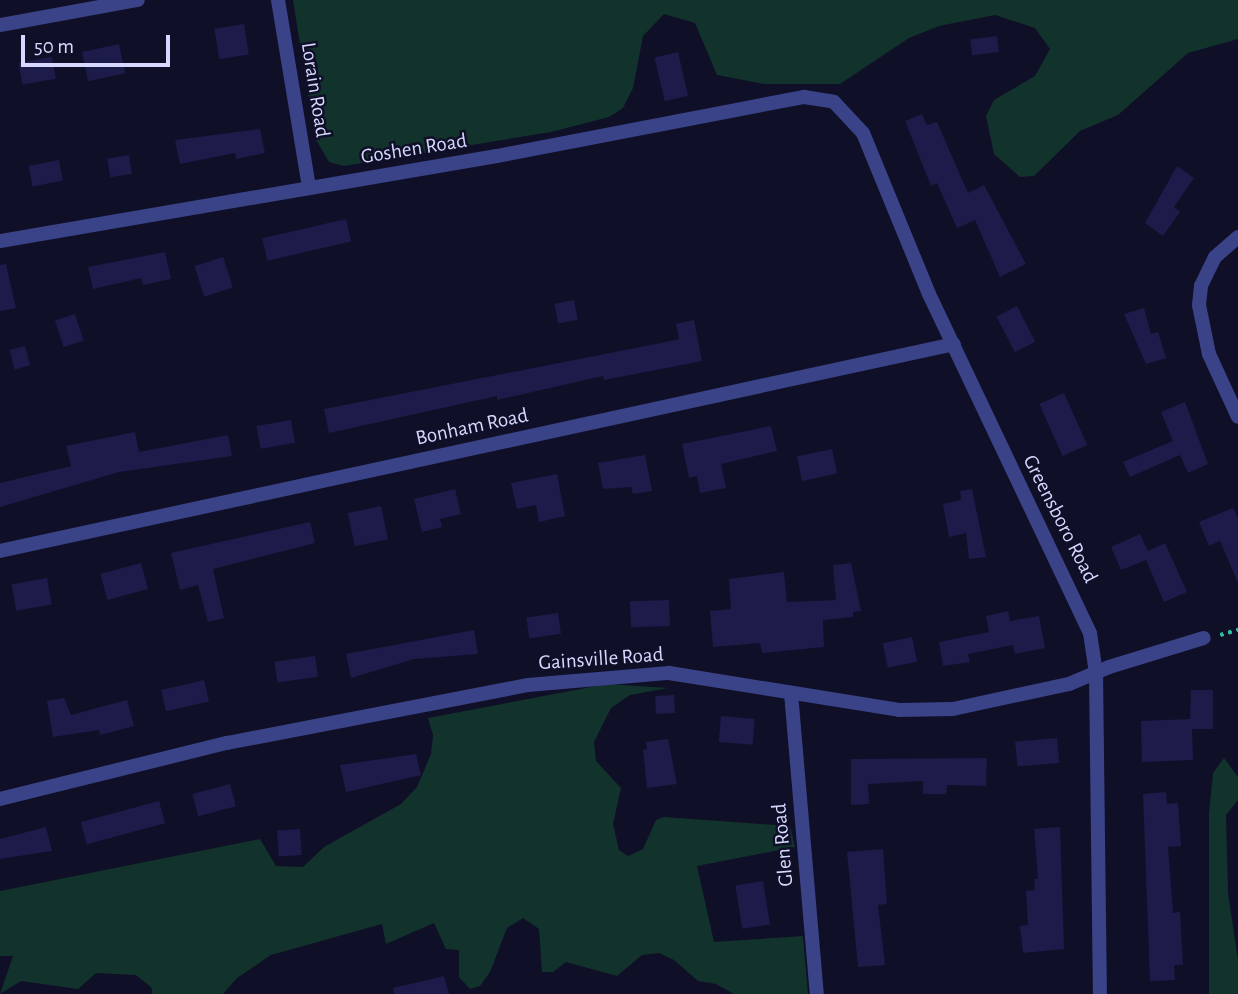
<!DOCTYPE html>
<html>
<head>
<meta charset="utf-8">
<style>
  body { margin:0 }
  #map { position:relative; width:1238px; height:994px; overflow:hidden; background:#100f28; font-family:"Alegreya Sans",sans-serif }
  div>[style] { position:absolute }
  [style*='--x'] { left:calc(var(--x)*1px); top:calc(var(--y)*1px); width:calc(var(--w)*1px); rotate:calc(var(--a)*1deg) }
  .green>* { inset:0; background:#12322c }
  .building>* { inset:0; background:#1d1b49; transform-origin:0 0 }
  .path>* { height:3.5px; margin-top:-1.75px; transform-origin:0; background:repeating-linear-gradient(90deg,#2ebb9d 0 3.5px,transparent 0 8.5px) }
  .street>* { height:14px; margin:-7px; padding:0 7px; transform-origin:7px; border-radius:7px; background:#3a4387 }
  span { translate:-50% -50%; white-space:nowrap; text-align:center; line-height:1.15; -webkit-text-stroke:5px #100f28; paint-order:stroke }
  .street-label { font-size:21px; color:#d6d8ff }
  .scale { position:absolute; left:21px; top:35px; width:149px; height:32px; box-sizing:border-box; border:4px solid #d6d8ff; border-top:0; padding-left:9px; font-size:21px; line-height:24px; white-space:nowrap; color:#d6d8ff; -webkit-text-stroke:5px #100f28; paint-order:stroke }
</style>
</head>
<body>
<div id="map">
  <div class="green">
    <div style="clip-path:polygon(293px 0,1238px 0,1238px 39px,1188px 53px,1118px 115px,1080px 131px,1034px 176px,1020px 177px,994px 154px,986px 116px,994px 100px,1035px 76px,1050px 49px,1035px 28px,995px 15px,939px 26px,909px 38px,840px 84px,764px 84px,717px 75px,695px 23px,664px 14px,643px 36px,633px 88px,623px 108px,609px 117px,551px 132px,344px 166px,329px 162px,315px 138px)"></div>
    <div style="clip-path:polygon(607px 684px,668px 688px,630px 695px,611px 708px,594px 742px,596px 761px,621px 788px,613px 824px,619px 850px,628px 856px,643px 849px,656px 820px,664px 817px,790px 826px,795px 847px,697px 866px,714px 942px,803px 936px,808px 994px,734px 994px,716px 984px,698px 981px,674px 960px,659px 953px,642px 955px,617px 976px,566px 962px,553px 972px,542px 972px,539px 929px,523px 918px,507px 928px,490px 972px,480px 986px,470px 989px,459px 977px,459px 950px,446px 949px,434px 923px,386px 944px,382px 924px,271px 955px,237px 978px,223px 994px,152px 994px,152px 988px,136px 975px,96px 973px,78px 989px,21px 981px,0 994px,13px 956px,0 956px,0 891px,260px 839px,276px 866px,303px 867px,324px 847px,401px 804px,417px 787px,431px 754px,433px 735px,428px 718px)"></div>
    <div style="clip-path:polygon(1224px 758px,1238px 777px,1238px 800px,1226px 815px,1228px 893px,1238px 960px,1238px 994px,1209px 994px,1209px 813px,1213px 773px)"></div>
  </div>
  <div class="building">
    <div style="left:244px;top:24px;width:31px;height:30px;rotate:81deg"></div>
    <div style="left:997px;top:36px;width:16px;height:27px;rotate:83deg"></div>
    <div style="left:119px;top:44px;width:30px;height:38px;rotate:78deg"></div>
    <div style="left:678px;top:52px;width:45px;height:24px;rotate:77deg"></div>
    <div style="left:52px;top:57px;width:22px;height:34px;rotate:80deg"></div>
    <div style="clip-path:polygon(922px 114px,927px 125px,937px 122px,968px 193px,984px 185px,1026px 264px,1000px 277px,975px 220px,957px 228px,937px 183px,931px 186px,905px 121px)"></div>
    <div style="clip-path:polygon(260px 129px,265px 153px,236px 159px,235px 153px,180px 164px,175px 140px)"></div>
    <div style="left:129px;top:155px;width:19px;height:22px;rotate:81deg"></div>
    <div style="left:59px;top:160px;width:21px;height:31px;rotate:79deg"></div>
    <div style="clip-path:polygon(1177px 166px,1194px 178px,1174px 207px,1180px 212px,1163px 236px,1145px 223px)"></div>
    <div style="left:346px;top:219px;width:23px;height:86px;rotate:77deg"></div>
    <div style="clip-path:polygon(165px 252px,171px 279px,143px 285px,141px 278px,93px 289px,88px 267px)"></div>
    <div style="left:223px;top:257px;width:32px;height:30px;rotate:72deg"></div>
    <div style="clip-path:polygon(6px 264px,16px 308px,0 311px,0 265px)"></div>
    <div style="left:574px;top:300px;width:20px;height:20px;rotate:79deg"></div>
    <div style="left:1017px;top:306px;width:40px;height:23px;rotate:63deg"></div>
    <div style="clip-path:polygon(1144px 308px,1151px 334px,1144px 336px,1158px 332px,1166px 358px,1146px 364px,1124px 314px)"></div>
    <div style="left:75px;top:314px;width:28px;height:21px;rotate:72deg"></div>
    <div style="clip-path:polygon(694px 320px,702px 361px,604px 380px,603px 376px,497px 400px,497px 396px,329px 433px,324px 409px,661px 343px,679px 339px,676px 324px)"></div>
    <div style="left:25px;top:346px;width:20px;height:16px;rotate:75deg"></div>
    <div style="left:1064px;top:393px;width:57px;height:27px;rotate:66deg"></div>
    <div style="clip-path:polygon(1185px 402px,1208px 464px,1188px 473px,1180px 455px,1130px 477px,1123px 462px,1173px 441px,1161px 412px)"></div>
    <div style="left:291px;top:420px;width:23px;height:35px;rotate:80deg"></div>
    <div style="clip-path:polygon(771px 426px,777px 451px,721px 464px,726px 488px,700px 493px,697px 476px,689px 478px,682px 444px)"></div>
    <div style="clip-path:polygon(135px 432px,139px 452px,228px 435px,232px 456px,119px 472px,0 507px,0 483px,71px 466px,66px 446px)"></div>
    <div style="left:832px;top:449px;width:25px;height:36px;rotate:78deg"></div>
    <div style="clip-path:polygon(645px 455px,652px 491px,633px 494px,631px 487px,603px 489px,598px 463px)"></div>
    <div style="clip-path:polygon(557px 474px,565px 516px,539px 522px,536px 505px,517px 509px,511px 483px)"></div>
    <div style="clip-path:polygon(455px 489px,461px 514px,440px 519px,442px 527px,422px 532px,414px 499px)"></div>
    <div style="clip-path:polygon(972px 489px,986px 557px,969px 559px,966px 533px,949px 537px,943px 504px,961px 500px,960px 491px)"></div>
    <div style="left:381px;top:506px;width:34px;height:34px;rotate:78deg"></div>
    <div style="clip-path:polygon(1233px 508px,1238px 519px,1238px 583px,1220px 541px,1209px 546px,1199px 522px)"></div>
    <div style="clip-path:polygon(310px 522px,315px 543px,213px 569px,224px 618px,208px 622px,198px 585px,180px 590px,171px 553px)"></div>
    <div style="clip-path:polygon(1140px 534px,1148px 551px,1165px 543px,1187px 592px,1164px 602px,1146px 560px,1121px 570px,1111px 547px)"></div>
    <div style="left:141px;top:563px;width:27px;height:42px;rotate:75deg"></div>
    <div style="clip-path:polygon(851px 563px,861px 611px,853px 612px,853px 617px,823px 620px,824px 647px,762px 653px,760px 643px,713px 647px,710px 611px,731px 609px,729px 579px,784px 572px,787px 602px,836px 600px,833px 565px)"></div>
    <div style="left:47px;top:578px;width:27px;height:36px;rotate:80deg"></div>
    <div style="left:669px;top:600px;width:26px;height:39px;rotate:88deg"></div>
    <div style="clip-path:polygon(1008px 611px,1010px 621px,1039px 616px,1045px 648px,1015px 654px,1013px 645px,968px 654px,970px 662px,943px 666px,939px 642px,989px 632px,986px 616px)"></div>
    <div style="left:558px;top:613px;width:21px;height:32px;rotate:82deg"></div>
    <div style="clip-path:polygon(474px 630px,478px 654px,414px 659px,351px 678px,346px 654px)"></div>
    <div style="left:912px;top:637px;width:25px;height:30px;rotate:78deg"></div>
    <div style="left:315px;top:656px;width:21px;height:41px;rotate:82deg"></div>
    <div style="left:204px;top:680px;width:22px;height:44px;rotate:77deg"></div>
    <div style="clip-path:polygon(1191px 690px,1213px 690px,1213px 729px,1192px 729px,1193px 760px,1142px 762px,1141px 721px,1190px 719px)"></div>
    <div style="left:674px;top:695px;width:18px;height:19px;rotate:87deg"></div>
    <div style="clip-path:polygon(64px 698px,71px 715px,127px 700px,134px 726px,100px 735px,99px 730px,53px 737px,47px 701px)"></div>
    <div style="left:721px;top:716px;width:34px;height:26px;rotate:5deg"></div>
    <div style="left:1057px;top:738px;width:25px;height:42px;rotate:85deg"></div>
    <div style="clip-path:polygon(668px 739px,677px 784px,647px 788px,643px 750px,647px 749px,646px 742px)"></div>
    <div style="clip-path:polygon(416px 754px,421px 775px,346px 792px,340px 765px)"></div>
    <div style="clip-path:polygon(987px 758px,986px 786px,947px 785px,946px 794px,923px 794px,923px 781px,868px 784px,869px 804px,851px 805px,851px 759px)"></div>
    <div style="left:230px;top:784px;width:23px;height:39px;rotate:75deg"></div>
    <div style="clip-path:polygon(1166px 792px,1167px 804px,1178px 803px,1181px 846px,1168px 847px,1173px 913px,1180px 912px,1183px 965px,1174px 965px,1175px 980px,1150px 981px,1143px 794px)"></div>
    <div style="left:159px;top:801px;width:23px;height:81px;rotate:75deg"></div>
    <div style="clip-path:polygon(46px 827px,52px 851px,0 859px,0 839px)"></div>
    <div style="clip-path:polygon(1060px 827px,1064px 949px,1023px 953px,1020px 926px,1028px 925px,1026px 891px,1035px 890px,1034px 879px,1038px 879px,1034px 829px)"></div>
    <div style="left:300px;top:829px;width:26px;height:23px;rotate:86deg"></div>
    <div style="clip-path:polygon(883px 849px,887px 904px,878px 905px,885px 965px,858px 967px,847px 852px)"></div>
    <div style="left:763px;top:881px;width:44px;height:28px;rotate:81deg"></div>
    <div style="clip-path:polygon(444px 976px,449px 994px,394px 994px,393px 988px)"></div>
  </div>
  <div class="path">
    <div style="--x:1220;--y:635;--w:19;--a:-16"></div>
  </div>
  <div class="street">
    <div style="--x:278;--y:0;--w:190;--a:80.6"></div>
    <div style="--x:0;--y:25;--w:140;--a:-10.3"></div>
    <div style="--x:1238;--y:237;--w:30;--a:139"></div>
    <div style="--x:1215;--y:257;--w:32;--a:116"></div>
    <div style="--x:1201;--y:286;--w:19;--a:96"></div>
    <div style="--x:1199;--y:305;--w:50;--a:78.5"></div>
    <div style="--x:1209;--y:354;--w:69;--a:65.3"></div>
    <div style="--x:0;--y:241;--w:504;--a:-9.71"></div>
    <div style="--x:497;--y:156;--w:313;--a:-10.9"></div>
    <div style="--x:804;--y:97;--w:30;--a:9"></div>
    <div style="--x:834;--y:102;--w:42;--a:46.9"></div>
    <div style="--x:863;--y:133;--w:174;--a:67.7"></div>
    <div style="--x:929;--y:294;--w:375;--a:64.6"></div>
    <div style="--x:1090;--y:633;--w:40;--a:81.5"></div>
    <div style="--x:1096;--y:673;--w:321;--a:89.3"></div>
    <div style="--x:0;--y:551;--w:976;--a:-12.24"></div>
    <div style="--x:791;--y:693;--w:302;--a:85.1"></div>
    <div style="--x:0;--y:799;--w:234;--a:-13.9"></div>
    <div style="--x:227;--y:743;--w:307;--a:-10.9"></div>
    <div style="--x:528;--y:685;--w:142;--a:-4.9"></div>
    <div style="--x:669;--y:673;--w:233;--a:9.1"></div>
    <div style="--x:899;--y:710;--w:54;--a:-1.1"></div>
    <div style="--x:953;--y:709;--w:119;--a:-12.2"></div>
    <div style="--x:1069;--y:684;--w:43;--a:-23"></div>
    <div style="--x:1109;--y:667;--w:99;--a:-17"></div>
  </div>
  <div class="street-label">
    <span style="left:315px;top:90px;rotate:81deg">Lorain Road</span>
    <span style="left:414px;top:149px;rotate:-9deg">Goshen Road</span>
    <span style="left:472px;top:427px;rotate:-12deg">Bonham Road</span>
    <span style="left:1060px;top:519px;rotate:63deg">Greensboro Road</span>
    <span style="left:601px;top:659px;rotate:-4deg">Gainsville Road</span>
    <span style="left:783px;top:845px;rotate:-95deg">Glen Road</span>
  </div>
  <div class="scale">50 m</div>
</div>
</body>
</html>
